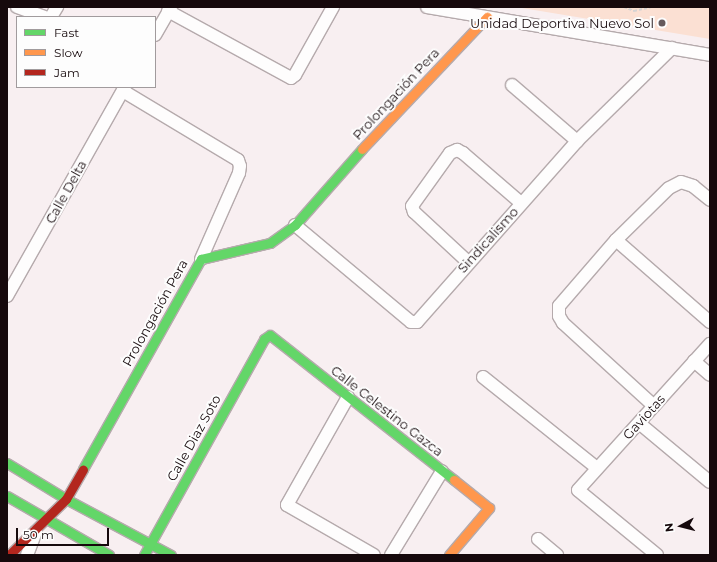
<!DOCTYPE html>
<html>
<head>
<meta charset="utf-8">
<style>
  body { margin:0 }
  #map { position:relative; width:717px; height:562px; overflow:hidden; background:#f8eff1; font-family:Montserrat,sans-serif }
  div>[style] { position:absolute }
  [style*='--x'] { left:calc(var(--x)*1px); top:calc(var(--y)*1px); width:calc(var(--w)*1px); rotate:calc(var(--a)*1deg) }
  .green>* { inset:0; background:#fbe0d3 }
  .path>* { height:2px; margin-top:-1px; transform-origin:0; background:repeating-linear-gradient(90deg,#d6d3d3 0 3px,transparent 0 5px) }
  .roads { filter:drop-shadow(1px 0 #b5aaac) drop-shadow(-1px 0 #b5aaac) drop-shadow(0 1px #b5aaac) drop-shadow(0 -1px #b5aaac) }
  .street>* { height:12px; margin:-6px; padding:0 6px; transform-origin:6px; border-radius:6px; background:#fefdfd }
  .fast>* { height:9px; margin:-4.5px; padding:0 4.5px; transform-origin:4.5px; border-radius:4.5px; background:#63d668 }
  .slow>* { height:9px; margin:-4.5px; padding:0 4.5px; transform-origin:4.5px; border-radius:4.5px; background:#ff974d }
  .jam>* { height:9px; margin:-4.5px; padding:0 4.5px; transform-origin:4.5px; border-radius:4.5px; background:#b3261e }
  .dots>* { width:11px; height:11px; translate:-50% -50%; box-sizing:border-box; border:2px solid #fdfdfd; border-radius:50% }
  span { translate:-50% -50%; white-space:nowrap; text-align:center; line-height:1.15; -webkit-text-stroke:4px #fdfdfd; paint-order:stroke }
  .poi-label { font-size:13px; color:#16090c }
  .right { translate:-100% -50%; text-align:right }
  .street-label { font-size:13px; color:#16090c }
  .frame { position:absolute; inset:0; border:8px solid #16090c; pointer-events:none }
  .legend { position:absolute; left:16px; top:16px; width:140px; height:72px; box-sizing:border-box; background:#fdfdfd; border:1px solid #a19b9d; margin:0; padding:5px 7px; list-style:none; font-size:12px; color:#16090c }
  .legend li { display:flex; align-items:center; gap:8px; height:20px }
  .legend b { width:20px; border:1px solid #a19b9d }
  .north { position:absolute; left:661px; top:506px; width:40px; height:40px; -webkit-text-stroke:3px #fdfdfd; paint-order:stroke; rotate:263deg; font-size:11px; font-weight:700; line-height:16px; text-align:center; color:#16090c }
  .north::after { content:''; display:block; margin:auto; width:14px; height:18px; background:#16090c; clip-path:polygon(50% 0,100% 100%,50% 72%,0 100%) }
  .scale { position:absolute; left:16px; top:528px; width:93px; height:18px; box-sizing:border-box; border:2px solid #16090c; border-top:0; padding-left:5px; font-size:12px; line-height:14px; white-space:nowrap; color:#16090c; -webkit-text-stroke:3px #fdfdfd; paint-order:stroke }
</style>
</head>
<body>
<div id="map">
  <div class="green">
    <div style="clip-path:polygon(516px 7px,710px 7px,710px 39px)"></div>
  </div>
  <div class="path">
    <div style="--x:624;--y:7;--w:11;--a:22"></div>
    <div style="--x:634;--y:11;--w:17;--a:-13"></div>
  </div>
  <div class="roads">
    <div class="street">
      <div style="--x:17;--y:7;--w:29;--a:20"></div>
      <div style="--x:427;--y:7;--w:287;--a:9.6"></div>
      <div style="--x:168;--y:11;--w:140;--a:28.6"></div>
      <div style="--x:291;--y:78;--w:5;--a:-37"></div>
      <div style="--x:295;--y:75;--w:78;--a:-60.8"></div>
      <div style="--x:51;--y:17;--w:12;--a:-59"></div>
      <div style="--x:155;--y:35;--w:32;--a:-60"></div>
      <div style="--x:512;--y:85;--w:86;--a:40.7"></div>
      <div style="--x:123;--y:91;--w:134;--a:31"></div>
      <div style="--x:238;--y:160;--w:6;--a:72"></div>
      <div style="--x:240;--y:166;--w:7;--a:98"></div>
      <div style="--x:239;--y:173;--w:94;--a:113.8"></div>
      <div style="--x:295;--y:225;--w:151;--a:39.9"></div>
      <div style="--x:411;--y:322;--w:6;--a:0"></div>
      <div style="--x:417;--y:322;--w:242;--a:-48.5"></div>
      <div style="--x:577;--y:141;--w:133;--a:-44.4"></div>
      <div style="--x:616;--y:240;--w:125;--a:41.1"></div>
      <div style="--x:468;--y:262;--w:74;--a:-137.2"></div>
      <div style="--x:414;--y:212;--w:6;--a:-108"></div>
      <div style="--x:412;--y:206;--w:65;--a:-54.4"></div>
      <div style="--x:450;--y:153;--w:8;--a:-23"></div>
      <div style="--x:457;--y:150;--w:7;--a:27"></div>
      <div style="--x:463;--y:153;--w:77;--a:40.8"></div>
      <div style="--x:7;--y:296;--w:240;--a:-60.6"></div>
      <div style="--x:694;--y:361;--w:21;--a:41"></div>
      <div style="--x:483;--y:377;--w:146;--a:38.6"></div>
      <div style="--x:348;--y:397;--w:124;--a:119.5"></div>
      <div style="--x:287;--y:505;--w:100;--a:29.9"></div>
      <div style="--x:654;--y:406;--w:123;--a:-137.6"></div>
      <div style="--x:563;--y:323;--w:8;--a:-120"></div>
      <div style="--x:559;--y:316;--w:10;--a:-90"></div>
      <div style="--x:559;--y:306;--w:87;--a:-49.2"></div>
      <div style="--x:616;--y:240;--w:74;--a:-44.5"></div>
      <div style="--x:669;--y:188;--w:13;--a:-27"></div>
      <div style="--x:681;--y:182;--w:13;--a:18"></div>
      <div style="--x:693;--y:186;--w:22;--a:39"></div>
      <div style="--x:639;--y:423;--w:92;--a:39.7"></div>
      <div style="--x:538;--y:539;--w:25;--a:40"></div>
      <div style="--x:27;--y:555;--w:25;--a:-69"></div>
      <div style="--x:391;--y:555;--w:98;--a:-58.7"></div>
      <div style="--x:657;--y:555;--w:102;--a:-140.6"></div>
      <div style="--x:578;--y:490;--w:197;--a:-47.9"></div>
    </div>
    <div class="fast">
      <div style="--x:7;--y:463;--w:69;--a:31.4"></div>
      <div style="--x:66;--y:499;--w:119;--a:28.1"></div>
      <div style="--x:83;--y:469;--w:241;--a:-60.7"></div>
      <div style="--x:201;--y:259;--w:71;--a:-13.1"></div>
      <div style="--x:270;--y:243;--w:31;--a:-36"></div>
      <div style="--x:295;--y:225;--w:101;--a:-48.6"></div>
      <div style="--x:7;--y:496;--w:118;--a:30"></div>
      <div style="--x:144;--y:555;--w:247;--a:-60.9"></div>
      <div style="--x:264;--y:339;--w:7;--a:-34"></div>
      <div style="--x:270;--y:335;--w:234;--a:38.2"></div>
    </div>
    <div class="slow">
      <div style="--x:362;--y:149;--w:182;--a:-46.6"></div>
      <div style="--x:449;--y:555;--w:62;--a:-49.6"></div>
      <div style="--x:489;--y:508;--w:45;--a:-141.3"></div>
    </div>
    <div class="jam">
      <div style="--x:9;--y:555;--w:80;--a:-44.5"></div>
      <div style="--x:66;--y:499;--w:34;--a:-60"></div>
    </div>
  </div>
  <div class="dots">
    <div style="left:662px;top:23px;background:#655a5c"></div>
  </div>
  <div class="poi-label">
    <span class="right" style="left:654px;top:23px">Unidad Deportiva Nuevo Sol</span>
  </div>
  <div class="street-label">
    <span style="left:396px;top:94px;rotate:-47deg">Prolongación Pera</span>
    <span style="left:66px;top:192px;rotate:-61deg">Calle Delta</span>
    <span style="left:488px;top:240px;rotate:-48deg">Sindicalismo</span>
    <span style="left:155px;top:313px;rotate:-61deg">Prolongación Pera</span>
    <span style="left:387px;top:411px;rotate:38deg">Calle Celestino Gazca</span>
    <span style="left:644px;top:417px;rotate:-48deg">Gaviotas</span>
    <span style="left:194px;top:438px;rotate:-61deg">Calle Diaz Soto</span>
  </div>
  <div class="frame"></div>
  <ul class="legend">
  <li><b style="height:5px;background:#63d668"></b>Fast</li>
  <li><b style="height:5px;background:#ff974d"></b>Slow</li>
  <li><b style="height:5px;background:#b3261e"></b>Jam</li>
  </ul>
  <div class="north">N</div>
  <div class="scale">50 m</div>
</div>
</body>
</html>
